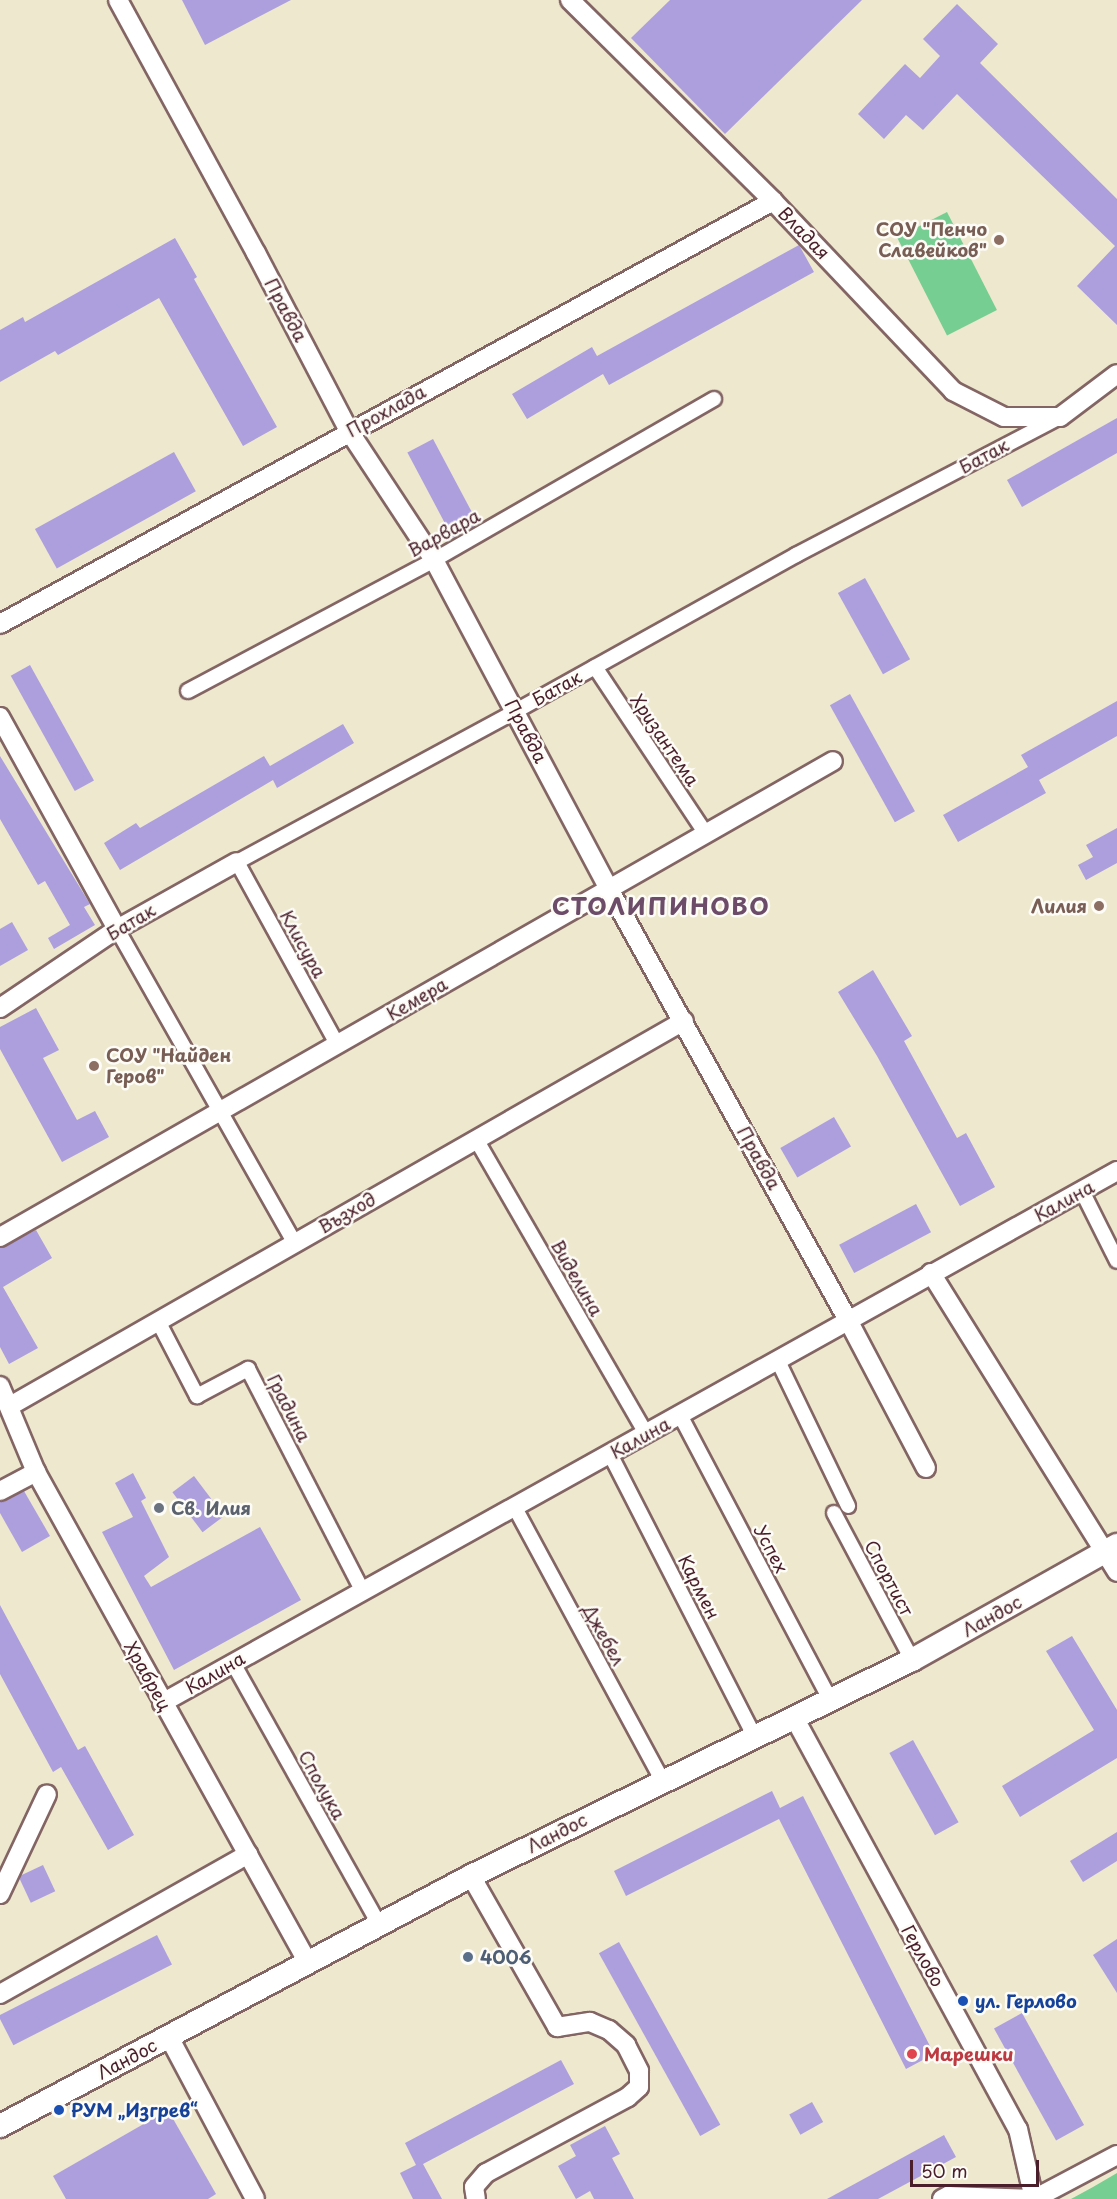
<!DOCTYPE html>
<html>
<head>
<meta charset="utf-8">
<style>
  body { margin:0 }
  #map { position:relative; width:1117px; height:2199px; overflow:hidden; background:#ede8ce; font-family:"Playpen Sans",sans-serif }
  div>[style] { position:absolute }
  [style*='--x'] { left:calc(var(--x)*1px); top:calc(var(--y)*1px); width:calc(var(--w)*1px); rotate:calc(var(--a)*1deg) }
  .green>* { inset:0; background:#77ce93; transform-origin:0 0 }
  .building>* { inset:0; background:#ad9fde; transform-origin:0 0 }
  .roads { filter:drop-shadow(2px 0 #836564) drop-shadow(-2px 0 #836564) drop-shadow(0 2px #836564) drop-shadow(0 -2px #836564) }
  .pedestrian>* { height:14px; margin:-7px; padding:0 7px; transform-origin:7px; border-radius:7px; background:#fff }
  .minor>* { height:18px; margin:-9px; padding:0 9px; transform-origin:9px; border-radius:9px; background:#fff }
  .tertiary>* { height:22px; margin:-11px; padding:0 11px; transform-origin:11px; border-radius:11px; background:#fff }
  .dots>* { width:16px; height:16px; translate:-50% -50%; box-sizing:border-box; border:3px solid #fdfcf7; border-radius:50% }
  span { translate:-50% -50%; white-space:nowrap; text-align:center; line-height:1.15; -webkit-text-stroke:5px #fdfcf7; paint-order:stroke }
  .education-label { font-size:18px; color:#785e54; font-weight:700 }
  .right { translate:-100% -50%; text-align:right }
  .left { translate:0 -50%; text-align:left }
  .street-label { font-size:18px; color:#4a1f2b }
  .worship-label { font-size:18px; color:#5b616d; font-weight:700 }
  .service-label { font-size:18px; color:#4e5e75; font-weight:700 }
  .transit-label { font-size:18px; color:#164399; font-weight:700 }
  .health-label { font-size:18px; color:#be3a42; font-weight:700 }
  .district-label { font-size:24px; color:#6d4c6a; font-weight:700; letter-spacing:1.5px }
  .scale { position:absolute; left:910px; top:2160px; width:129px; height:27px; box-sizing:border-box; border:3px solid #4a1f2b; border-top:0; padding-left:8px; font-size:18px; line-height:21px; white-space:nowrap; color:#4a1f2b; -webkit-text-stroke:4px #fdfcf7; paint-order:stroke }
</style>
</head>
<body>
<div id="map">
  <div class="green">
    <div style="left:947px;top:212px;width:110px;height:56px;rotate:63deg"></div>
    <div style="clip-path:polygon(1117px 2173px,1117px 2199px,1071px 2199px,1093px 2187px)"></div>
  </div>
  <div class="building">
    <div style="clip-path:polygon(182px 0,291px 0,205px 45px)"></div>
    <div style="clip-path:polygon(670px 0,862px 0,725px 134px,631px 38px)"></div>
    <div style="clip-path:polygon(957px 4px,998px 44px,980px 63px,1117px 199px,1117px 325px,1077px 286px,1115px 246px,957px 94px,923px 130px,906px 115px,884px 139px,858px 114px,905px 64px,920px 78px,940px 56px,923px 39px)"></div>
    <div style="clip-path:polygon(175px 238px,197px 277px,194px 279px,277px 427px,243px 446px,159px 298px,58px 355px,55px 351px,0 382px,0 330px,23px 317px,25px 322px)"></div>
    <div style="clip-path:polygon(799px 245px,814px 272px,609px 385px,603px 374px,527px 419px,512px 394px,592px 347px,597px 356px)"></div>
    <div style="clip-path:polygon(1117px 418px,1117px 453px,1022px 507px,1007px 480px)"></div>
    <div style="left:433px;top:439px;width:96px;height:29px;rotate:62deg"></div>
    <div style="left:174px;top:452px;width:45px;height:159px;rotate:61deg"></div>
    <div style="left:865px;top:578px;width:93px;height:31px;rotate:61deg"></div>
    <div style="left:30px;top:665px;width:132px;height:22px;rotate:61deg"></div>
    <div style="left:850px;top:694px;width:134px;height:23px;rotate:61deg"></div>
    <div style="clip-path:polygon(1117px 701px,1117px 736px,1039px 780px,1046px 793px,958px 842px,943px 815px,1028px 767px,1021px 755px)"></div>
    <div style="clip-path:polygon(343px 724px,354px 743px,277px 788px,273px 780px,120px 870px,104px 843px,136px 823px,140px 828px,264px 756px,270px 766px)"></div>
    <div style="clip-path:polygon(0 756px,90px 904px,84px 907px,95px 925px,54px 949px,48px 938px,70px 925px,45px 881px,38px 885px,0 819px)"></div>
    <div style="clip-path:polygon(1117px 828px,1117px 863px,1086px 880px,1078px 865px,1093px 857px,1086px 845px)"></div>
    <div style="clip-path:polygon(12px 922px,28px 950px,0 966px,0 929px)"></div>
    <div style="clip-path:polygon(873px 970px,912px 1036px,904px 1041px,957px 1138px,966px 1133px,995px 1187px,960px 1206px,877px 1056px,838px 992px)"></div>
    <div style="clip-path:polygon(36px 1008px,59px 1050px,43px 1058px,77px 1120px,95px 1111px,109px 1137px,62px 1162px,0 1049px,0 1027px)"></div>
    <div style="left:834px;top:1117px;width:34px;height:62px;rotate:60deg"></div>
    <div style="left:916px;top:1204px;width:32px;height:87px;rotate:62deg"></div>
    <div style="clip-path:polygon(36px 1230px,52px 1258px,3px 1287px,38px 1348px,9px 1364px,0 1347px,0 1248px)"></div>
    <div style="clip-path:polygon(133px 1473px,146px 1498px,141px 1501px,169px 1557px,144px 1576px,151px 1587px,260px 1527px,301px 1600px,174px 1670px,102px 1532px,133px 1517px,115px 1483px)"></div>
    <div style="left:194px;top:1476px;width:50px;height:27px;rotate:53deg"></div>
    <div style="clip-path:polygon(24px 1491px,50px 1536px,22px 1552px,0 1513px,0 1502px)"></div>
    <div style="clip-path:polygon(0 1605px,78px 1750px,85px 1746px,134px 1835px,108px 1850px,61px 1767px,53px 1772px,0 1674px)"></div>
    <div style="clip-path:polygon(1072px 1636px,1117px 1710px,1117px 1758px,1020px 1817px,1002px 1786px,1094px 1730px,1046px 1651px)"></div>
    <div style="left:913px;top:1740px;width:94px;height:27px;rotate:61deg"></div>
    <div style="clip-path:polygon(772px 1791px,780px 1808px,803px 1796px,934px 2054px,906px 2069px,779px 1819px,626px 1896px,614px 1871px)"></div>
    <div style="clip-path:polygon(1117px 1832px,1117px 1861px,1083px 1882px,1070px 1861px)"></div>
    <div style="left:43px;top:1865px;width:29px;height:27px;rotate:65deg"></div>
    <div style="left:157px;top:1935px;width:33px;height:178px;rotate:63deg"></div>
    <div style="clip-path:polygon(1117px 1939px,1117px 1993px,1093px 1955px)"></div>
    <div style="left:619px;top:1942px;width:209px;height:23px;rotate:61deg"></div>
    <div style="left:1022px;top:2013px;width:128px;height:32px;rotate:61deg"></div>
    <div style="clip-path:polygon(561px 2060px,574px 2084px,423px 2164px,442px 2199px,413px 2199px,400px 2173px,416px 2165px,405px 2143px)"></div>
    <div style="left:812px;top:2102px;width:23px;height:26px;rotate:61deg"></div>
    <div style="clip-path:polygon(168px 2110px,216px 2194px,208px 2199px,66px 2199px,53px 2176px)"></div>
    <div style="clip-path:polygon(605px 2126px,620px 2154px,612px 2158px,634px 2199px,594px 2199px,590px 2191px,576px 2199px,558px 2166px,576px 2156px,570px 2145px)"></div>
    <div style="clip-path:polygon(944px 2135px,956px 2157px,878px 2199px,827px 2199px)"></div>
  </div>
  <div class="roads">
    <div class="pedestrian">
      <div style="--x:595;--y:667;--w:201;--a:56.4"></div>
      <div style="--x:188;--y:691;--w:279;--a:-28"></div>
      <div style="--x:434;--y:560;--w:323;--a:-29.9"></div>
      <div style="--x:117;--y:929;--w:361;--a:60.5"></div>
      <div style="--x:337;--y:1044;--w:208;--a:-118.8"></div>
      <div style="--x:237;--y:862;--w:317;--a:-28.4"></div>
      <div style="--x:516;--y:711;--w:321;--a:-29.1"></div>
      <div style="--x:796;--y:555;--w:296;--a:-27.6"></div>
      <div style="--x:476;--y:1139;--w:340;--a:60"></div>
      <div style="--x:1082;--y:1191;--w:78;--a:63.4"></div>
      <div style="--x:158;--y:1321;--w:85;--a:62.5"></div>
      <div style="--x:197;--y:1396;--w:58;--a:-27.9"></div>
      <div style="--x:248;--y:1369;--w:249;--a:62.7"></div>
      <div style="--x:778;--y:1361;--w:161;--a:64.2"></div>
      <div style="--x:680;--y:1415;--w:322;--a:62.2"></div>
      <div style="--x:610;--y:1454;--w:318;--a:62.9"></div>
      <div style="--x:514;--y:1506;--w:313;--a:61.6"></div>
      <div style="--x:834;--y:1513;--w:166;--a:62"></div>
      <div style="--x:233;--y:1663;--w:299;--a:60.8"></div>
    </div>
    <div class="minor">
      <div style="--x:118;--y:0;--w:288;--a:61.4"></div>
      <div style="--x:256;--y:253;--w:201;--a:62.4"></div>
      <div style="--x:349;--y:431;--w:154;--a:56.6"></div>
      <div style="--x:434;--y:560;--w:373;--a:62"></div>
      <div style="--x:609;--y:889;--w:495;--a:61"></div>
      <div style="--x:849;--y:1322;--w:165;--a:62.2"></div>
      <div style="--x:570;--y:0;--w:286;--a:44.7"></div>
      <div style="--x:773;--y:201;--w:262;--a:46.5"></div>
      <div style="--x:953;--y:391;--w:57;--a:27"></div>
      <div style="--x:1004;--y:417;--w:56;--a:0"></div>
      <div style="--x:1060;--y:417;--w:71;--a:-37"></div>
      <div style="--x:0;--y:624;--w:881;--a:-28.69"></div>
      <div style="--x:0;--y:717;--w:242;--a:61.1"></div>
      <div style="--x:0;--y:1008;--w:141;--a:-34"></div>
      <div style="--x:117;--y:929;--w:137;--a:-29.2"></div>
      <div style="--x:0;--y:1237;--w:959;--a:-29.74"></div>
      <div style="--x:931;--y:1273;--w:352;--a:58.1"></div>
      <div style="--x:0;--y:1386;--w:93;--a:67.3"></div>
      <div style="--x:36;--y:1472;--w:559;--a:61.01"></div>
      <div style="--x:10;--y:1406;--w:776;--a:-29.74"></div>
      <div style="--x:0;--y:1491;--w:41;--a:-27.8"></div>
      <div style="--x:162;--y:1703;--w:1093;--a:-29.12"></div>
      <div style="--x:795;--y:1719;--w:467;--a:61.5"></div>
      <div style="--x:1018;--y:2129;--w:72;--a:77.1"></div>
      <div style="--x:471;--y:1876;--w:174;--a:60.3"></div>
      <div style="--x:557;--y:2027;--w:33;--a:-9"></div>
      <div style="--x:590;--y:2022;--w:21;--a:23"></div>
      <div style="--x:609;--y:2030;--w:23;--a:41"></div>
      <div style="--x:626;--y:2045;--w:29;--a:63"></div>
      <div style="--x:639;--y:2071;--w:16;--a:90"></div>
      <div style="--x:639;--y:2087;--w:15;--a:138"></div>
      <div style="--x:628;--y:2097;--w:161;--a:151.8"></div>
      <div style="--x:486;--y:2173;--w:18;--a:131"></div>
      <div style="--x:474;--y:2187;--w:12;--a:81"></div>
      <div style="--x:0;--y:1894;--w:110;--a:-64.8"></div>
      <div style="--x:0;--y:1994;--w:285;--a:-29.4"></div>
      <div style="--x:169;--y:2037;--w:183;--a:62"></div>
      <div style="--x:942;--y:2199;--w:7;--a:-27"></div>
      <div style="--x:948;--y:2196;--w:86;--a:2"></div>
      <div style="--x:1034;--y:2199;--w:94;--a:-27.9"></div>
    </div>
    <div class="tertiary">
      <div style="--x:0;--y:2126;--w:533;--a:-27.96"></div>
      <div style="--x:471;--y:1876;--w:491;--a:-26.1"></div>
      <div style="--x:912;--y:1660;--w:235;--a:-29.3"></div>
    </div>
  </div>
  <div class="dots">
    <div style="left:999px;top:240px;background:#8d6e63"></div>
    <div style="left:1099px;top:906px;background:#8d6e63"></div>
    <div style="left:94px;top:1066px;background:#8d6e63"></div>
    <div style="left:159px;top:1508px;background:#6b7280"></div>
    <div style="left:468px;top:1957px;background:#5c6f8a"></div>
    <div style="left:963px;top:2001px;background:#1a4fb4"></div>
    <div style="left:912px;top:2054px;background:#e0444e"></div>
    <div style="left:59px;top:2110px;background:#1a4fb4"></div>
  </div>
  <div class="education-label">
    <span class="right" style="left:987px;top:240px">СОУ "Пенчо<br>Славейков"</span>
    <span class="right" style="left:1087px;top:906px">Лилия</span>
    <span class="left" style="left:106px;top:1066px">СОУ "Найден<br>Геров"</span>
  </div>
  <div class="street-label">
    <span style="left:804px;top:233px;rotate:46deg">Владая</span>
    <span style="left:286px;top:310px;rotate:62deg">Правда</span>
    <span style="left:386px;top:411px;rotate:-29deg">Прохлада</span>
    <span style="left:984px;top:456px;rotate:-28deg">Батак</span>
    <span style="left:444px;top:533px;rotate:-29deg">Варвара</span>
    <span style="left:557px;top:688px;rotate:-29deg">Батак</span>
    <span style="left:526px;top:731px;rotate:62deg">Правда</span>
    <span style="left:665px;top:740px;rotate:56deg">Хризантема</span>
    <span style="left:131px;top:922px;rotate:-31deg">Батак</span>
    <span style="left:303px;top:944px;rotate:61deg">Клисура</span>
    <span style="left:417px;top:999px;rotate:-30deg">Кемера</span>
    <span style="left:759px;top:1158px;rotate:61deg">Правда</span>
    <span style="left:1064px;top:1201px;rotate:-29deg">Калина</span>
    <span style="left:347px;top:1213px;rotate:-30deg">Възход</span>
    <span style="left:577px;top:1278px;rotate:60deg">Виделина</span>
    <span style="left:289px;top:1408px;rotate:63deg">Градина</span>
    <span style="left:640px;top:1438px;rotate:-29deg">Калина</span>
    <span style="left:771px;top:1549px;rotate:62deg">Успех</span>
    <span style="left:889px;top:1578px;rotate:62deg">Спортист</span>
    <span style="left:699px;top:1587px;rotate:63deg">Кармен</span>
    <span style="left:992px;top:1616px;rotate:-29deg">Ландос</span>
    <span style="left:604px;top:1635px;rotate:61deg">Джебел</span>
    <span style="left:215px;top:1673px;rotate:-30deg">Калина</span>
    <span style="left:148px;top:1676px;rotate:61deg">Храбрец</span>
    <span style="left:322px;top:1785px;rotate:61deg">Сполука</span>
    <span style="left:557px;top:1833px;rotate:-27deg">Ландос</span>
    <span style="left:923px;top:1956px;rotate:61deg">Герлово</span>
    <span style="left:127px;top:2059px;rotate:-28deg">Ландос</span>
  </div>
  <div class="worship-label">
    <span class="left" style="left:171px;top:1508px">Св. Илия</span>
  </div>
  <div class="service-label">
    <span class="left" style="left:480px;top:1957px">4006</span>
  </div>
  <div class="transit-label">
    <span class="left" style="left:975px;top:2001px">ул. Герлово</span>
    <span class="left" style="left:71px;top:2110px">РУМ „Изгрев“</span>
  </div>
  <div class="health-label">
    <span class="left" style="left:924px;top:2054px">Марешки</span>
  </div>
  <div class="district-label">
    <span style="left:661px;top:906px">СТОЛИПИНОВО</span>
  </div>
  <div class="scale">50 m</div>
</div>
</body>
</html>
